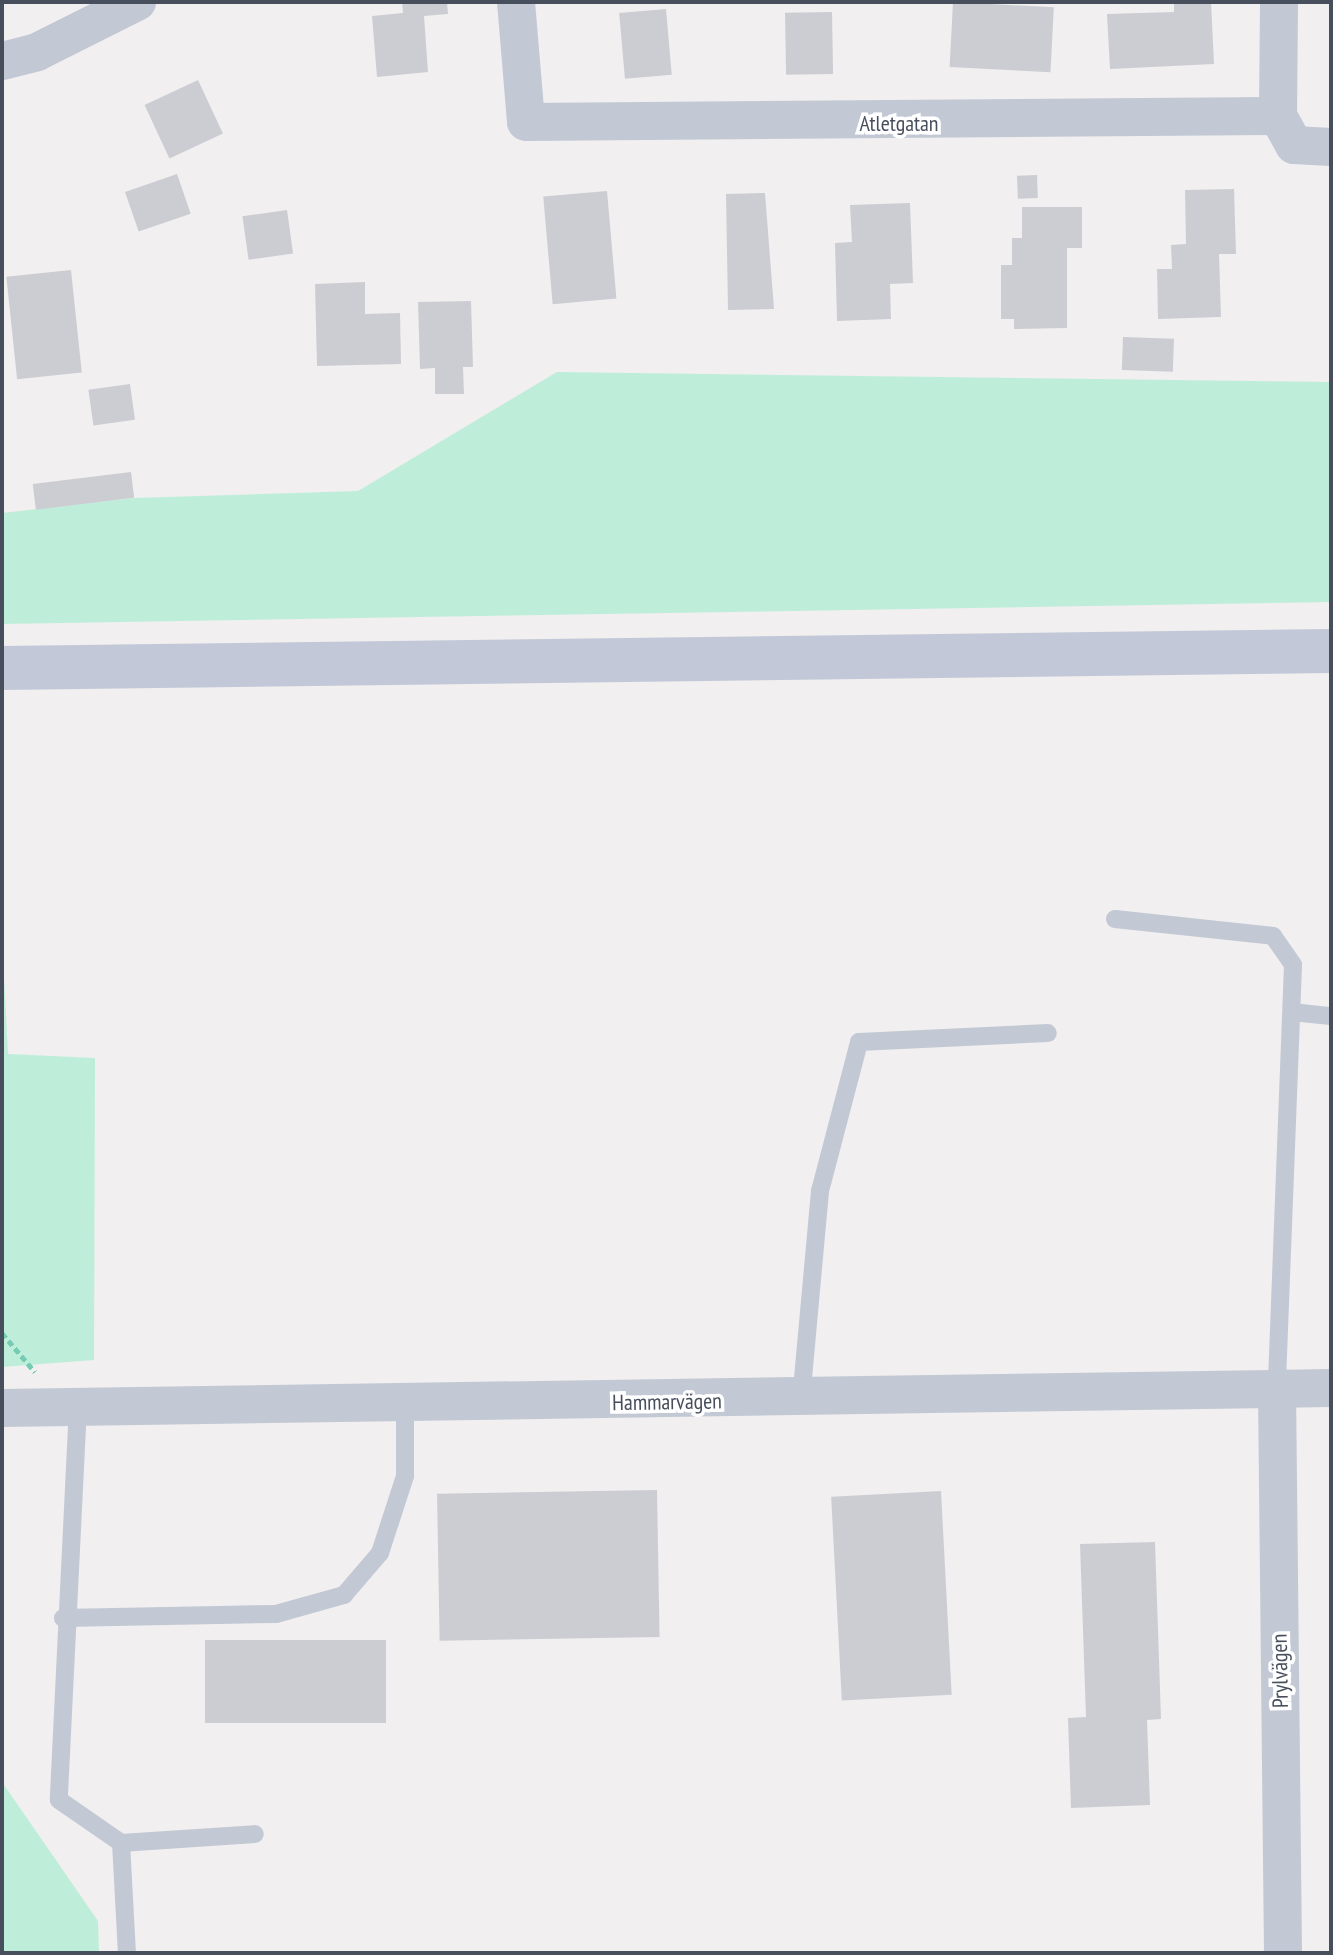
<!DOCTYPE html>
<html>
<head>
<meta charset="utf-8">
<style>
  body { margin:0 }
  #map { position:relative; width:1333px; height:1955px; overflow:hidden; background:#f1efef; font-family:"PT Sans Narrow",sans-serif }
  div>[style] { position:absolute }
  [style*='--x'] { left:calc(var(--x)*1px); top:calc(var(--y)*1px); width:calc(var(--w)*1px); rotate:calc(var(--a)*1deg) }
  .green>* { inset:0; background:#beeeda }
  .building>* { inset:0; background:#cccdd3; transform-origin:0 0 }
  .path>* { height:5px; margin-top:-2.5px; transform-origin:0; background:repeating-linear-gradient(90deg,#76ccb3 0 6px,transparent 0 10px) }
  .lane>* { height:18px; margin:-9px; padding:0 9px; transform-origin:9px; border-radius:9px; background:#c2c8d4 }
  .street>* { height:38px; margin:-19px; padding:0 19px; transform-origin:19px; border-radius:19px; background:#c2c8d4 }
  .secondary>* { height:44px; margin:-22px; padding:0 22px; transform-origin:22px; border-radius:22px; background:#c2c8d7 }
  span { translate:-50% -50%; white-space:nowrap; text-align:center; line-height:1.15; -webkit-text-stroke:7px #fff; paint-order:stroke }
  .street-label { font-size:22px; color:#474e5c }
  .frame { position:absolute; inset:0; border:4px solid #474e5c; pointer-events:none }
</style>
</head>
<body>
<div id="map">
  <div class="green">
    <div style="clip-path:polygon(557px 372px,1331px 382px,1331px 602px,2px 624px,2px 513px,134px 498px,358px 491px)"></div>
    <div style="clip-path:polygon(2px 937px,8px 1054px,95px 1058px,94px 1360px,2px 1367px)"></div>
    <div style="clip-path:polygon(2px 1782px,98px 1921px,99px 1953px,2px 1953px)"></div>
  </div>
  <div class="building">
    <div style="clip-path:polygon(402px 2px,447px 2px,448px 14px,424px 16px,428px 72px,377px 77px,372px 16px,403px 13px)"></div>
    <div style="left:953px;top:2px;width:101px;height:65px;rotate:3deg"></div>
    <div style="clip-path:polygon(1174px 2px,1211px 2px,1214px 64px,1110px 69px,1107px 14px,1174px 12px)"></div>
    <div style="left:666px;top:9px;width:66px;height:47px;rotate:85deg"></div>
    <div style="left:832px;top:12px;width:62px;height:47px;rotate:89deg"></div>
    <div style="left:198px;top:80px;width:59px;height:59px;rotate:65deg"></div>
    <div style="left:177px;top:174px;width:42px;height:55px;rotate:71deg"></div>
    <div style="left:1037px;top:175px;width:23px;height:20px;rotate:88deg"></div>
    <div style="clip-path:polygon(1234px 189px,1236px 254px,1219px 254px,1221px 317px,1158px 319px,1157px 269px,1172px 269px,1171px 245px,1186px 244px,1185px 190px)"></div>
    <div style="left:607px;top:191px;width:108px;height:64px;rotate:85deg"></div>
    <div style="clip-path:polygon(765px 193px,774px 309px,728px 310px,726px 194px)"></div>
    <div style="clip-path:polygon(910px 203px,913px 283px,890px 284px,891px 319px,837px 321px,835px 243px,852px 242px,850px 205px)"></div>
    <div style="clip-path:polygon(1022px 207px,1082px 207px,1082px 248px,1067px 248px,1067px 328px,1014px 329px,1014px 319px,1001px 319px,1001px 265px,1012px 265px,1012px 238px,1022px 238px)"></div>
    <div style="left:287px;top:210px;width:44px;height:45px;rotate:82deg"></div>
    <div style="left:71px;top:270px;width:103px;height:65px;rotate:84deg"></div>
    <div style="clip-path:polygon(365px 282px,365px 314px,400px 313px,401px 364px,317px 366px,315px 284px)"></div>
    <div style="clip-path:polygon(471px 301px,473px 367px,463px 367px,464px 394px,435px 394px,435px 368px,420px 369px,418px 302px)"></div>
    <div style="left:1123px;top:337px;width:51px;height:33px;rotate:2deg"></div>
    <div style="left:130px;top:384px;width:36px;height:42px;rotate:82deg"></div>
    <div style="left:131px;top:472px;width:26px;height:99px;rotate:83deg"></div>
    <div style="left:657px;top:1490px;width:147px;height:220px;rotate:89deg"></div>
    <div style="left:941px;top:1491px;width:204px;height:110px;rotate:87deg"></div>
    <div style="clip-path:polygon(1155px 1542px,1161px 1719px,1147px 1720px,1150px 1805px,1071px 1808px,1068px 1718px,1086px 1717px,1080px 1544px)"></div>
    <div style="left:386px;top:1640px;width:83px;height:181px;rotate:90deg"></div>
  </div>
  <div class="path">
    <div style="--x:2;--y:1333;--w:51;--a:49.8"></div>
  </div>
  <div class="lane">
    <div style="--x:1115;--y:919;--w:159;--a:6.1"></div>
    <div style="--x:1273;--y:936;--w:35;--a:55"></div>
    <div style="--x:1293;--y:965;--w:424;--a:92.2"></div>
    <div style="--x:1292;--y:1012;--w:39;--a:6"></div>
    <div style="--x:801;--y:1400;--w:210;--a:-84.8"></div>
    <div style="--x:820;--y:1191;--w:154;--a:-75.3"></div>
    <div style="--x:859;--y:1042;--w:189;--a:-2.7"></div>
    <div style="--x:78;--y:1406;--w:394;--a:92.8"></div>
    <div style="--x:59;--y:1800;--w:75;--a:34.7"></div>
    <div style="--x:121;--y:1843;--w:110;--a:86.9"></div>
    <div style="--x:63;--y:1618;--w:213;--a:-1.1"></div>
    <div style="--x:276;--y:1614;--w:71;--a:-15.6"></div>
    <div style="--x:344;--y:1595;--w:55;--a:-49.4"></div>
    <div style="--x:380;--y:1553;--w:81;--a:-72"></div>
    <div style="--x:405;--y:1476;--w:72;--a:-90"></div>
    <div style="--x:121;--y:1843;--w:134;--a:-3.8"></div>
  </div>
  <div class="street">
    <div style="--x:516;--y:2;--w:120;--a:85.2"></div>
    <div style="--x:526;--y:122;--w:752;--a:-0.46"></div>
    <div style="--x:1279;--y:2;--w:114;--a:90.5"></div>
    <div style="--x:1278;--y:116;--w:33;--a:61"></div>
    <div style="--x:1294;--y:145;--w:37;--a:3"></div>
    <div style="--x:2;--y:61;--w:36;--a:-14"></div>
    <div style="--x:37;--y:52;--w:112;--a:-26.6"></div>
    <div style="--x:1277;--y:1389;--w:564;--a:89.39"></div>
    <div style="--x:2;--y:1408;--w:1329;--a:-0.86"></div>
  </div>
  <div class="secondary">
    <div style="--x:2;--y:668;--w:1329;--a:-0.73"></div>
  </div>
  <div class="street-label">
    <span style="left:899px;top:124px">Atletgatan</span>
    <span style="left:667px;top:1402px;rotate:-1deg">Hammarvägen</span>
    <span style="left:1280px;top:1671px;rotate:-91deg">Prylvägen</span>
  </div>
  <div class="frame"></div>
</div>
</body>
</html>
